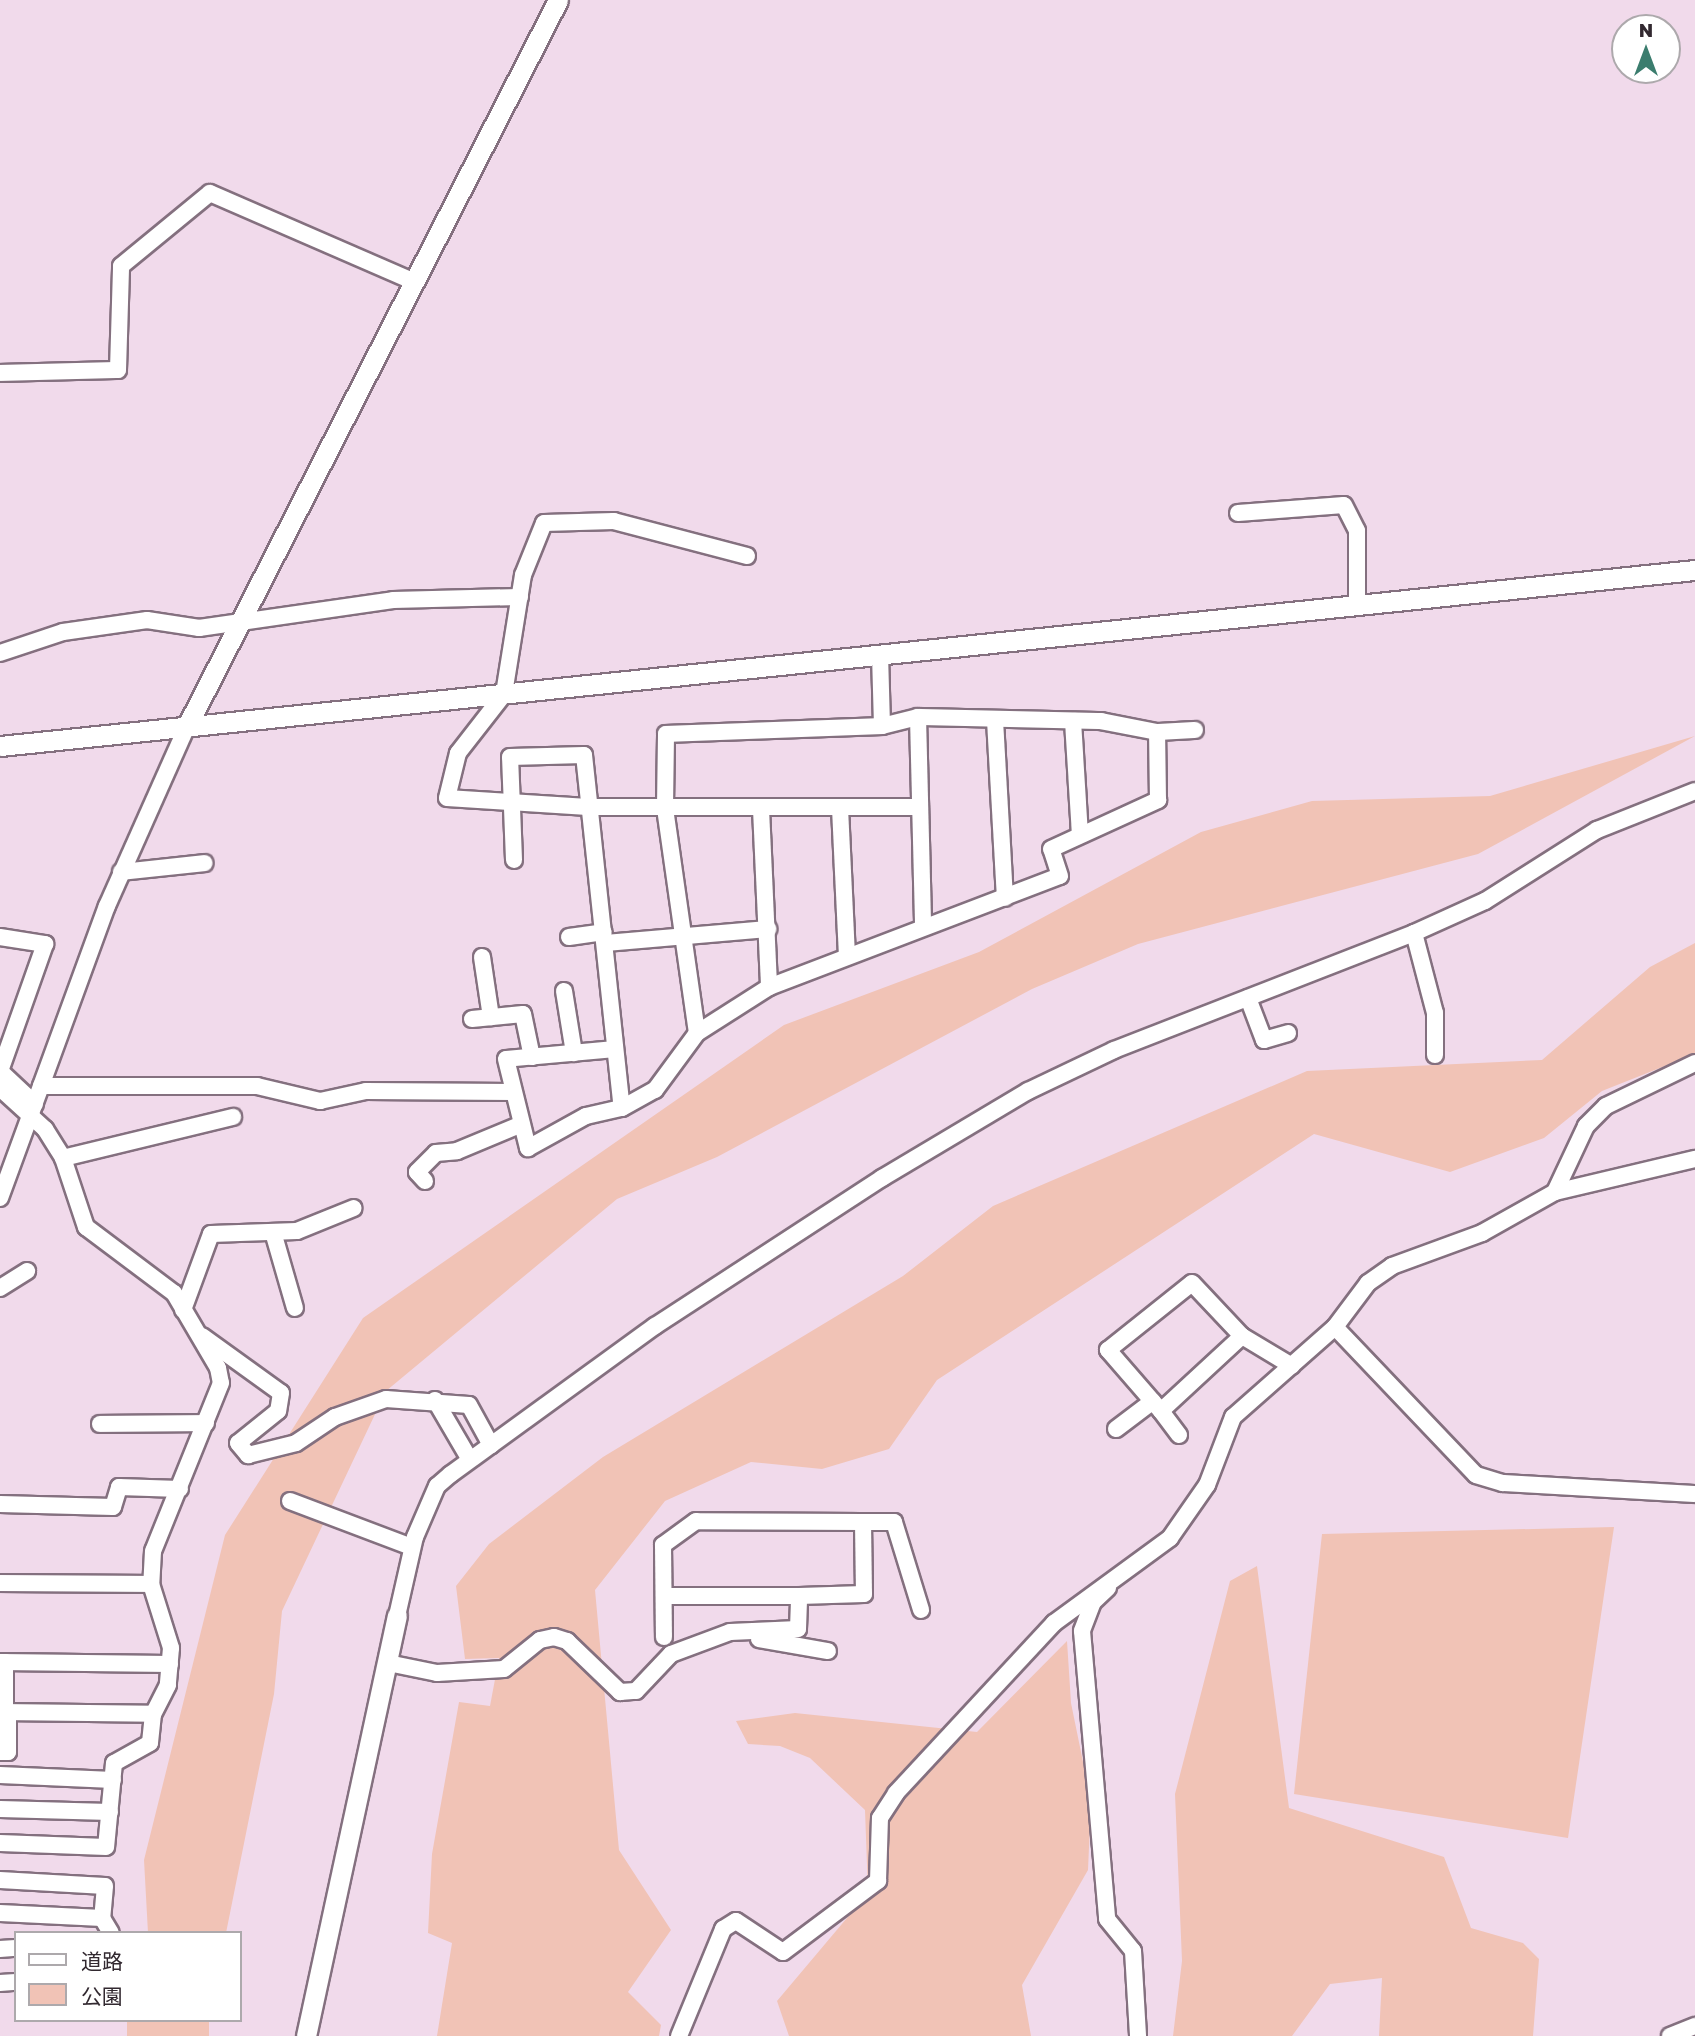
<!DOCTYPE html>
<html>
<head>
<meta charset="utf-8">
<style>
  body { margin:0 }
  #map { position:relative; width:1695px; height:2036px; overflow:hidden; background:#f1daeb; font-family:"Golos Text","Noto Sans JP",sans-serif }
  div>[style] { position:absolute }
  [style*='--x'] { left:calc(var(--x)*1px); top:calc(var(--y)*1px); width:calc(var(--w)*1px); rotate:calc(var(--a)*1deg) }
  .green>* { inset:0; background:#f1c3b6; transform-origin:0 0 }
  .roads { filter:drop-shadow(2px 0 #84707f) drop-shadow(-2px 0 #84707f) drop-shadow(0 2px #84707f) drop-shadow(0 -2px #84707f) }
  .minor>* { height:16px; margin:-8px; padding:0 8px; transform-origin:8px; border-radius:8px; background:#fff }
  .tertiary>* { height:19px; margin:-9.5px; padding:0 9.5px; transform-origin:9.5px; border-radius:9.5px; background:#fff }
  span { translate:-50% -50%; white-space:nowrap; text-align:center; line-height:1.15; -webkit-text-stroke:5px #fff; paint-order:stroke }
  .legend { position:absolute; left:14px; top:1931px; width:228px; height:91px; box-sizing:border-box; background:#fff; border:2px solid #ada9ac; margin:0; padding:9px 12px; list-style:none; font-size:21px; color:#322930 }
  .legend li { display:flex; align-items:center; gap:14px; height:35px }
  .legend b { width:35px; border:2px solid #ada9ac }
  .north { position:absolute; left:1611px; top:14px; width:70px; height:70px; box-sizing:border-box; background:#fff; border:2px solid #ada9ac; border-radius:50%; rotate:0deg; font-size:19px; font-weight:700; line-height:28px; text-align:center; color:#322930 }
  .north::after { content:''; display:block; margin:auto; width:24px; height:32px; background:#3b7d6e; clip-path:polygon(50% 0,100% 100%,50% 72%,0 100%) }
</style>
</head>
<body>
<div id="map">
  <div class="green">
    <div style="clip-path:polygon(1695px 736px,1478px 854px,1138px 944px,1032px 989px,717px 1157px,617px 1199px,386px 1391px,282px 1611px,274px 1694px,226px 1933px,148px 1933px,144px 1860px,225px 1535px,363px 1318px,784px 1025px,979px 952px,1201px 832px,1312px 801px,1490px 796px)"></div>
    <div style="clip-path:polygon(1695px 943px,1695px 1054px,1602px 1091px,1544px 1138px,1450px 1172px,1314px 1134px,937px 1380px,889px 1449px,822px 1469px,751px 1462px,665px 1501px,595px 1590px,619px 1850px,671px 1930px,628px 1992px,661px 2025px,659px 2036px,437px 2036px,452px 1943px,428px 1933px,432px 1854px,459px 1702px,490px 1706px,499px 1658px,465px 1659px,456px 1586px,489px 1544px,603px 1457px,903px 1276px,993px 1206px,1307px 1071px,1542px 1060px,1650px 967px)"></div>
    <div style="clip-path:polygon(1614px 1527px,1568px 1838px,1294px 1794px,1322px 1534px)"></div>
    <div style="clip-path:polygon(1257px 1566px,1289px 1808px,1444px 1857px,1471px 1928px,1523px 1943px,1539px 1959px,1533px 2036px,1379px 2036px,1382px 1978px,1330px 1984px,1292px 2036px,1173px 2036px,1182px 1961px,1175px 1794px,1230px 1581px)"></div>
    <div style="clip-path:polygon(1067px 1641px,1071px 1703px,1091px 1801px,1088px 1870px,1022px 1985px,1031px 2036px,789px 2036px,777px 2001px,868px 1893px,865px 1810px,810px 1758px,780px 1746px,748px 1744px,736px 1721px,795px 1713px,977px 1732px)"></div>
    <div style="left:127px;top:2020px;width:82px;height:16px"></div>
  </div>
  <div class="roads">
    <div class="minor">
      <div style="--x:0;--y:373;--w:118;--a:-1.5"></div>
      <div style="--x:118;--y:370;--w:104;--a:-88.3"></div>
      <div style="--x:121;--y:266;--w:115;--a:-39.4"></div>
      <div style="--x:210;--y:193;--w:220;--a:23.5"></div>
      <div style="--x:1238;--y:513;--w:106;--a:-4.3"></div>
      <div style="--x:1344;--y:505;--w:29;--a:63"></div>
      <div style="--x:1357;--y:531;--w:72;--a:90"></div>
      <div style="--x:747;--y:556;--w:138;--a:-165.3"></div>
      <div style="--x:614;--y:521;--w:70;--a:178.4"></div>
      <div style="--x:544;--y:523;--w:56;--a:112"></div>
      <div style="--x:523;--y:575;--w:121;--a:99.1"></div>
      <div style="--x:504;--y:694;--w:75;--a:127.9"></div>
      <div style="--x:458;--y:753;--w:46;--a:103.7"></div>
      <div style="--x:447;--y:798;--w:141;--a:3.7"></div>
      <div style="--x:588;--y:807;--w:331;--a:0"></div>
      <div style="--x:0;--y:653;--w:66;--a:-18.4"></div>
      <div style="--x:63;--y:632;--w:85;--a:-8.1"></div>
      <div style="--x:147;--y:620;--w:53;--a:8.7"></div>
      <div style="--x:199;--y:628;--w:196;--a:-8.2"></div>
      <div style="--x:393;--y:600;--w:127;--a:-1.4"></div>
      <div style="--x:880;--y:654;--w:72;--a:88.4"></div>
      <div style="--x:882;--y:726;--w:37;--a:-14"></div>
      <div style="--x:995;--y:720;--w:178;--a:86.8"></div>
      <div style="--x:1073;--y:721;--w:113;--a:86.5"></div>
      <div style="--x:1157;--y:732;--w:38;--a:-3"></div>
      <div style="--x:840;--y:808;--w:148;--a:87.3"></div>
      <div style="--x:761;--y:809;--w:178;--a:87.4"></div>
      <div style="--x:514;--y:860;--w:103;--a:-92.2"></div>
      <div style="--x:510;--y:757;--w:74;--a:-1.5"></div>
      <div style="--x:584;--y:755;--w:355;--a:83.9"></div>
      <div style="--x:121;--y:872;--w:84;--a:-6.1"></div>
      <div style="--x:1414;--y:933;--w:83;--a:75.3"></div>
      <div style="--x:1435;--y:1013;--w:42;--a:90"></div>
      <div style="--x:0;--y:937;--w:46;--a:8.8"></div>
      <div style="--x:45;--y:944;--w:135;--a:109.5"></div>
      <div style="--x:0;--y:1071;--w:48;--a:43.3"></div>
      <div style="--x:569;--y:937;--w:35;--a:-8"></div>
      <div style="--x:605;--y:943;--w:164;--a:-4.9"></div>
      <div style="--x:482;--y:957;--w:61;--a:81.5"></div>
      <div style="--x:564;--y:991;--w:63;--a:80.8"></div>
      <div style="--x:1248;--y:998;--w:45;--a:69.1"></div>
      <div style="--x:1264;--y:1040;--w:25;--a:-16"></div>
      <div style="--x:472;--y:1019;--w:51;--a:-5.6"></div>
      <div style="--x:523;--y:1014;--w:44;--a:78.2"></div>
      <div style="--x:697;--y:1033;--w:228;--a:-98.1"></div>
      <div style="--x:665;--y:807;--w:73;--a:-89.2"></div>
      <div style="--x:666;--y:734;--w:216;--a:-2.1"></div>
      <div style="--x:615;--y:1049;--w:109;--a:174.8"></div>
      <div style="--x:506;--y:1059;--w:92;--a:76.1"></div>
      <div style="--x:528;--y:1148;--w:66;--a:-28.9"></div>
      <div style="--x:586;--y:1116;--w:37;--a:-13"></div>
      <div style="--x:622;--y:1108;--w:38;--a:-29"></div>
      <div style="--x:655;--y:1090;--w:71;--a:-53.6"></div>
      <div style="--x:697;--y:1033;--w:85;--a:-32.6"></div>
      <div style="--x:769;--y:987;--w:311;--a:-20.9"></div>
      <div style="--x:1060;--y:876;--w:28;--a:-108"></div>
      <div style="--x:1051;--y:849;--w:118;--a:-24.6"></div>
      <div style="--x:1158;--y:800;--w:68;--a:-90.8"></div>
      <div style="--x:1157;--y:732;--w:57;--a:-168.9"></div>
      <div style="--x:1101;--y:721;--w:183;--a:-178.7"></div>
      <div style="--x:918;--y:717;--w:209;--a:88.6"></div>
      <div style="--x:41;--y:1086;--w:216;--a:0"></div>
      <div style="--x:257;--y:1086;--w:65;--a:13.4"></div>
      <div style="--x:320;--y:1101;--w:47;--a:-12.3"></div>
      <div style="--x:366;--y:1091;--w:147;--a:0.4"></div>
      <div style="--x:0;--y:1088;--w:61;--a:42.3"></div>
      <div style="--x:45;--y:1129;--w:34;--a:58"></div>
      <div style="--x:63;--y:1158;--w:73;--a:71.6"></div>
      <div style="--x:86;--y:1227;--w:110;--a:36.9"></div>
      <div style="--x:174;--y:1293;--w:87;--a:59.6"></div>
      <div style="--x:218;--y:1368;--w:15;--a:79"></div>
      <div style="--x:221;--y:1383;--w:181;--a:112"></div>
      <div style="--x:153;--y:1551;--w:33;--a:93"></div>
      <div style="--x:151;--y:1584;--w:67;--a:72.6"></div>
      <div style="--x:171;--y:1648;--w:37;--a:95"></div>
      <div style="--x:168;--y:1685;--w:33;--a:117"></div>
      <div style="--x:63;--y:1158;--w:175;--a:-13.6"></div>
      <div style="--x:425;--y:1181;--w:12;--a:-132"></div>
      <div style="--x:417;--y:1172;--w:27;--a:-45"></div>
      <div style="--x:436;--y:1153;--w:21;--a:-5"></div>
      <div style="--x:457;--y:1151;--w:70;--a:-22.6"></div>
      <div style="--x:1555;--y:1192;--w:73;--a:-64.8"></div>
      <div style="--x:1586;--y:1126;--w:28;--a:-45"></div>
      <div style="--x:1606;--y:1106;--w:99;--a:-25.8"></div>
      <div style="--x:0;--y:1198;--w:311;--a:-69.9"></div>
      <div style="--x:107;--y:906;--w:197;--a:-66"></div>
      <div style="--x:273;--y:1232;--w:79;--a:73.9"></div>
      <div style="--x:0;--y:1288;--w:32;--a:-32"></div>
      <div style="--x:183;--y:1310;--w:81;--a:-69.8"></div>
      <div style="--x:211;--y:1234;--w:86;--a:-2"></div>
      <div style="--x:297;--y:1231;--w:61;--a:-22"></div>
      <div style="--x:1335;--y:1327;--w:204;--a:46.4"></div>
      <div style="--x:1476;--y:1475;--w:28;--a:17"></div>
      <div style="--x:1503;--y:1483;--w:192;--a:3.3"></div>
      <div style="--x:202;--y:1336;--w:97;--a:35.8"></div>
      <div style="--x:281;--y:1393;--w:18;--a:99"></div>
      <div style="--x:278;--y:1411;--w:51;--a:141.3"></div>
      <div style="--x:238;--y:1443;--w:16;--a:50"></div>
      <div style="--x:248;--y:1455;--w:49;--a:-14"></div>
      <div style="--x:296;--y:1443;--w:47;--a:-33.7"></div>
      <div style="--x:335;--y:1417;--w:54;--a:-19.4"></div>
      <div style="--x:386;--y:1399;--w:83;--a:4.1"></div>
      <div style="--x:469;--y:1405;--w:46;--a:61.2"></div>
      <div style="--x:1242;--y:1336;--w:110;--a:137.2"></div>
      <div style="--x:1161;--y:1411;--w:81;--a:-131"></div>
      <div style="--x:1108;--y:1350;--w:107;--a:-38.6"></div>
      <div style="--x:1192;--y:1283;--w:73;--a:46.7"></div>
      <div style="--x:1242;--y:1336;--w:58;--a:31"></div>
      <div style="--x:435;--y:1400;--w:69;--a:59.7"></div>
      <div style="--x:1161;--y:1411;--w:30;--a:53"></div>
      <div style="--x:100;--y:1424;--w:106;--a:-0.5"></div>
      <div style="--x:1116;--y:1429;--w:46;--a:-37.1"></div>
      <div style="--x:290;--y:1501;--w:130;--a:20.7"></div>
      <div style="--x:0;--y:1504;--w:113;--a:1.5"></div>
      <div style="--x:113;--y:1507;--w:21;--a:-73"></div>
      <div style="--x:119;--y:1487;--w:61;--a:1.9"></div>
      <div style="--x:863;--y:1522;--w:31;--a:0"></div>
      <div style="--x:894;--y:1522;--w:92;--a:72.9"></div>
      <div style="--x:0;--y:1583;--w:151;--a:0.4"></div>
      <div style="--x:1108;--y:1588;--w:21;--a:137"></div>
      <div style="--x:1093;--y:1602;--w:31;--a:111"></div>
      <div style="--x:1082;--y:1631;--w:289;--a:85"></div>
      <div style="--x:1107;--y:1919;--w:41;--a:50.9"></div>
      <div style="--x:1133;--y:1951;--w:85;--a:86.6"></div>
      <div style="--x:664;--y:1596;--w:135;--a:0"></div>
      <div style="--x:397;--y:1616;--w:81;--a:-77.2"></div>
      <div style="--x:415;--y:1537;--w:56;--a:-66.7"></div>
      <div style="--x:437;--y:1486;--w:18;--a:-41"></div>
      <div style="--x:451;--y:1474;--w:252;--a:-36"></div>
      <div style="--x:655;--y:1326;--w:271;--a:-33.1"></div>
      <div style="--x:882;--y:1178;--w:170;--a:-30.8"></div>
      <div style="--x:1028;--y:1091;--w:95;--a:-25.5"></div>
      <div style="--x:1114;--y:1050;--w:322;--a:-21.3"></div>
      <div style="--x:1414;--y:933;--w:78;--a:-24.3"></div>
      <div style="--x:1485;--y:901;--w:133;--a:-32.4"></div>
      <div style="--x:1597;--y:830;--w:105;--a:-21.7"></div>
      <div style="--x:759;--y:1639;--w:70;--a:9.9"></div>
      <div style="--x:0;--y:1662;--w:170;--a:0.7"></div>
      <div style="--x:5;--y:1662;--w:50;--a:90"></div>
      <div style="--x:388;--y:1663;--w:50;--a:11.5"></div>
      <div style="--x:437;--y:1673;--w:67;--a:-3.4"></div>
      <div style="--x:504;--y:1669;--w:46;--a:-38.9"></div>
      <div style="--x:540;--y:1640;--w:14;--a:-12"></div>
      <div style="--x:554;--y:1637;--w:14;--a:17"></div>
      <div style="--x:567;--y:1641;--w:74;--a:43.9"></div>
      <div style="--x:620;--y:1692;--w:16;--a:-4"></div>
      <div style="--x:636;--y:1691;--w:51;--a:-46.6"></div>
      <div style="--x:671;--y:1654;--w:63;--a:-20.4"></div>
      <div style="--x:730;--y:1632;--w:68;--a:-2.5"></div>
      <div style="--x:798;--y:1629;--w:33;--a:-88"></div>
      <div style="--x:799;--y:1596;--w:65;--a:-1.8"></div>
      <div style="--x:864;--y:1594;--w:72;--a:-90.8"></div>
      <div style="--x:863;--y:1522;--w:167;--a:-179.7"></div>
      <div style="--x:696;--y:1521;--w:41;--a:144"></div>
      <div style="--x:663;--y:1545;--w:92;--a:89.4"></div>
      <div style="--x:0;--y:1712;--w:153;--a:0.7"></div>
      <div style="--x:153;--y:1714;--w:29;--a:96"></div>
      <div style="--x:150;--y:1743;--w:41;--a:150.9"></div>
      <div style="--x:114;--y:1763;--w:84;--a:95.4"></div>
      <div style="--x:106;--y:1847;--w:106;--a:-177.8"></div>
      <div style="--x:0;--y:1752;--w:8;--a:0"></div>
      <div style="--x:8;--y:1752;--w:40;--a:-90"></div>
      <div style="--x:0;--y:1775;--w:113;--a:2.5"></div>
      <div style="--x:0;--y:1809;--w:110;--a:1.6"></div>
      <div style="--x:0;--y:1880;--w:105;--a:3.3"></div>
      <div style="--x:105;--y:1886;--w:32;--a:95"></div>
      <div style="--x:102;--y:1918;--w:17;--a:59"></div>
      <div style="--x:0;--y:1913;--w:102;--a:2.8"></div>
      <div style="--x:0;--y:1949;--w:16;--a:-4"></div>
      <div style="--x:0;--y:1983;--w:16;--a:-4"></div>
      <div style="--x:679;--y:2036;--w:116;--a:-67.6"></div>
      <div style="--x:723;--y:1929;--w:15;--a:-32"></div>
      <div style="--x:736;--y:1921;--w:56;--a:33.4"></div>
      <div style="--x:783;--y:1952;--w:119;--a:-36.8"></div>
      <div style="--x:878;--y:1881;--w:63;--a:-88.2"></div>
      <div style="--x:880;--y:1818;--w:30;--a:-57"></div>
      <div style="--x:896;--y:1793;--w:232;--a:-47.1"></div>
      <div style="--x:1054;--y:1623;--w:144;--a:-36.2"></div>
      <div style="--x:1170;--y:1538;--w:65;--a:-55.1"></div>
      <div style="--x:1207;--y:1485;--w:73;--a:-69.1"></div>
      <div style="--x:1233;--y:1417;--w:136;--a:-41.4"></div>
      <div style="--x:1335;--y:1327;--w:55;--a:-53.1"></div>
      <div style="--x:1368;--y:1283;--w:29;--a:-35"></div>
      <div style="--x:1392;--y:1266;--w:96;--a:-20.1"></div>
      <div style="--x:1482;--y:1233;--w:84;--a:-29.3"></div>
      <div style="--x:1555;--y:1192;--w:144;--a:-13.3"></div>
      <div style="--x:1670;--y:2036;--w:27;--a:-22"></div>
    </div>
    <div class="tertiary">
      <div style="--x:187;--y:726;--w:815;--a:-62.93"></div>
      <div style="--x:0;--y:746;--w:1704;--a:-5.93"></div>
      <div style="--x:306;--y:2036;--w:430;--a:-77.8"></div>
    </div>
  </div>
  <ul class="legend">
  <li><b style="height:9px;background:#fff"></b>道路</li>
  <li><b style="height:19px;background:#f1c3b6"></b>公園</li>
  </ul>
  <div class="north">N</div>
</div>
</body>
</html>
